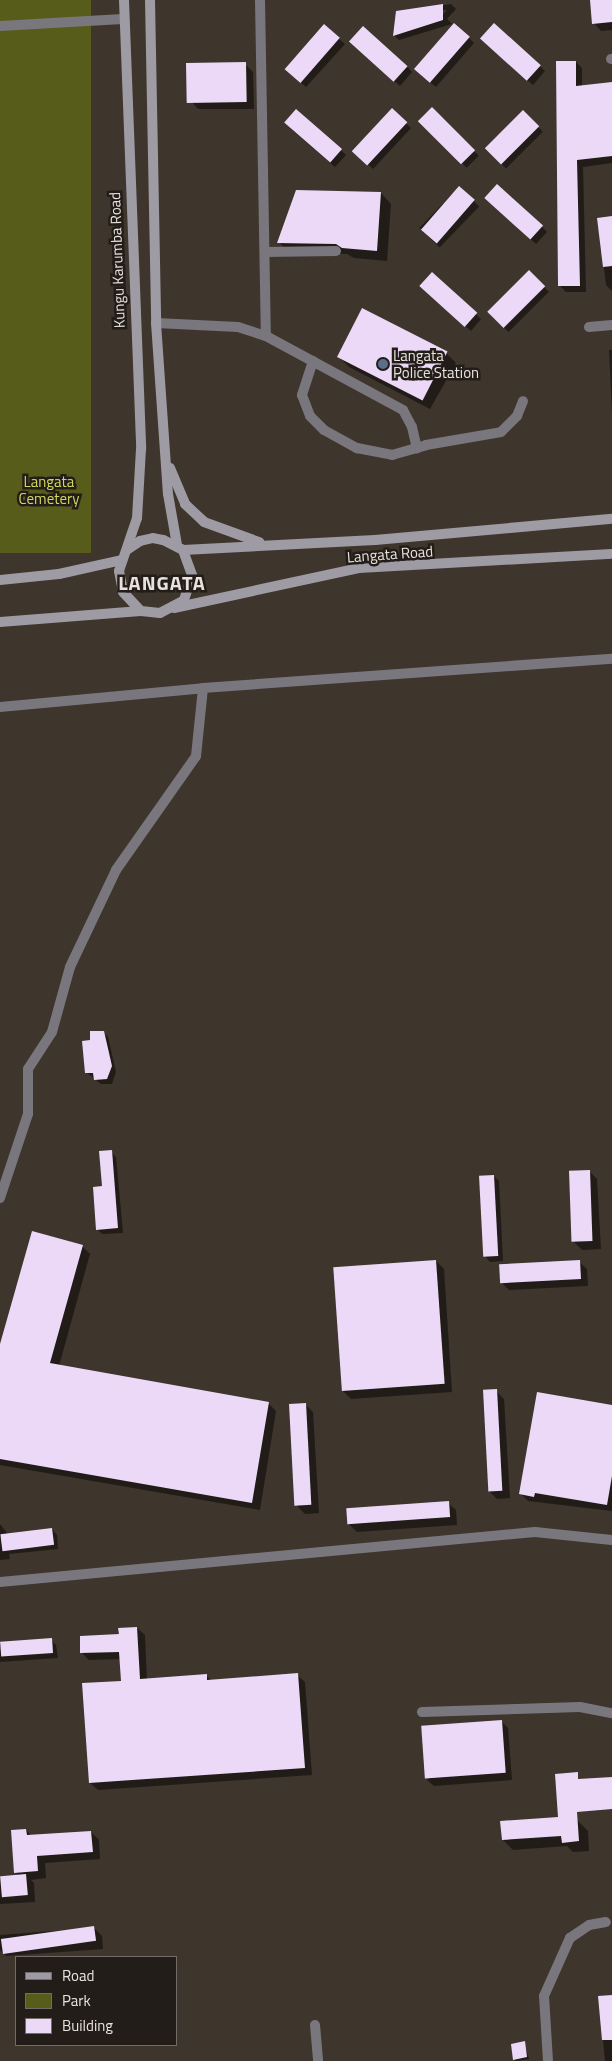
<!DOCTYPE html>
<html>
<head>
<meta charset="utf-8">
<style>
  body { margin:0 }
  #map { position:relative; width:612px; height:2061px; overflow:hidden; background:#3e352c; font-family:"Titillium Web",sans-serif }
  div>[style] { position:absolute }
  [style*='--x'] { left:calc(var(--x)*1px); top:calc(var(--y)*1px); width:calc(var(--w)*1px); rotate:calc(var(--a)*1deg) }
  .green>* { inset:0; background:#585c1b; transform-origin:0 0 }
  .shadow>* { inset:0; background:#0007; transform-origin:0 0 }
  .building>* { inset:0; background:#ecd9f8; transform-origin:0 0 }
  .lane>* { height:10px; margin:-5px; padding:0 5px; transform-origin:5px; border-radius:5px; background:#79777d }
  .secondary>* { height:10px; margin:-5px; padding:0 5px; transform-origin:5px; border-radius:5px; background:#9e9ba4 }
  .dots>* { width:14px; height:14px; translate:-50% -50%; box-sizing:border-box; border:2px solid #221d19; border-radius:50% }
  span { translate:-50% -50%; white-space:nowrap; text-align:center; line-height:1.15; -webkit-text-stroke:5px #221d19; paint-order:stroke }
  .street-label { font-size:15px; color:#e8e2dc }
  .poi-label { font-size:15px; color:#e8e2dc }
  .left { translate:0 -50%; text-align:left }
  .park-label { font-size:15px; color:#d0d85e }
  .district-label { font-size:20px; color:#e8e2dc; font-weight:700; letter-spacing:1px }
  .legend { position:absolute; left:15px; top:1956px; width:162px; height:90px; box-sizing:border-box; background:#221d19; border:1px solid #716c67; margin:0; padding:6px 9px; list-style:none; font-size:15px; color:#e8e2dc }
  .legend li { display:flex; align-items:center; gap:10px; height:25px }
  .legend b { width:25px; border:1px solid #716c67 }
</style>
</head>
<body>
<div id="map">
  <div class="green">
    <div style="left:0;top:0;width:91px;height:553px"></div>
  </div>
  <div class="shadow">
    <div style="clip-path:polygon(592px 0,612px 0,612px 30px,601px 31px,594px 23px)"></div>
    <div style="clip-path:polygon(evenodd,451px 4px,456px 9px,447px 19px,452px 24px,399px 40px,394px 35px,397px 12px,451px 4px,444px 10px,447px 10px,439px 18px,437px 17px,444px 10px)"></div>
    <div style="clip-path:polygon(494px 24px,545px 71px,533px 85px,486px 44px)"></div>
    <div style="clip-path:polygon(324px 26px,345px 44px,306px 87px,291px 74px)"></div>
    <div style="clip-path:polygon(469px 38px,474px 43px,436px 87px,421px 75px)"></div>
    <div style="clip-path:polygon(356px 47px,407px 66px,412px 72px,400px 86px)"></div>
    <div style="clip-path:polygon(576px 62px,582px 68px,582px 86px,612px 83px,612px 163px,583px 167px,586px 292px,566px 292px,560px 286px)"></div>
    <div style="clip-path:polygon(245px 64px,253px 72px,254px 109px,198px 109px,191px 101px)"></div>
    <div style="left:432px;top:109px;width:66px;height:17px;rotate:45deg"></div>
    <div style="clip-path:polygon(297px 110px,346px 155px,335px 167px,290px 128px)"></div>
    <div style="clip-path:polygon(392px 110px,411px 128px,373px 169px,359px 156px)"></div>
    <div style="left:523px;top:112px;width:28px;height:52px;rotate:45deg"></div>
    <div style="left:459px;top:187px;width:28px;height:57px;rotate:44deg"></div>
    <div style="clip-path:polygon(381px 193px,391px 204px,387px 261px,354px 258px,347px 254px,289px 253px,279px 242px)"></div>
    <div style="clip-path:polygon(491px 203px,542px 227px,547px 232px,536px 244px)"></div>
    <div style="clip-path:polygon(612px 218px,612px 291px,606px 285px,598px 219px)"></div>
    <div style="left:529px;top:272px;width:28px;height:57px;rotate:45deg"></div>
    <div style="clip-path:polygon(432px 274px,481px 319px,471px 331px,426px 291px)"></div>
    <div style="clip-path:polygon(609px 350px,612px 350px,612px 414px)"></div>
    <div style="clip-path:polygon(446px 353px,456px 363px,430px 409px,349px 367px,339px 357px)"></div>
    <div style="clip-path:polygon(103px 1032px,108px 1037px,116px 1072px,112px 1084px,101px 1084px,86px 1072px,92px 1041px)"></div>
    <div style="clip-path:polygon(111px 1152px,116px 1157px,123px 1233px,102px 1234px,97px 1229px)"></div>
    <div style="clip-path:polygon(589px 1171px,597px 1179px,601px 1249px,582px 1250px,574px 1242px)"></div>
    <div style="clip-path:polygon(494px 1176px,499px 1181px,503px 1261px,490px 1262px,485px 1256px)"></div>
    <div style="clip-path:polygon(82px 1246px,90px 1254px,59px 1366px,268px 1403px,276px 1411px,260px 1510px,0 1465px,0 1356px)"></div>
    <div style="clip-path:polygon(436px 1261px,444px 1269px,452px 1392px,351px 1399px,343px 1391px)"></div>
    <div style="clip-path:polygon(579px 1262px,587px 1269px,588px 1286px,509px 1290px,501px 1282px)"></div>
    <div style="clip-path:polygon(496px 1391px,504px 1399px,510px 1498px,497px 1499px,489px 1491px)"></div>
    <div style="clip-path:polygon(305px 1404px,313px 1412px,319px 1513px,305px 1514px,297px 1506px)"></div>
    <div style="clip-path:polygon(612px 1406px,612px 1511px,528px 1501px,520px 1493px)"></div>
    <div style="clip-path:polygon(448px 1503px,456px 1510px,457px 1525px,357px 1532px,349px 1524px)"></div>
    <div style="clip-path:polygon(0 1524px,8px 1534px,52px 1529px,57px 1535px,58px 1549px,9px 1554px,10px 1559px,0 1560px)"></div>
    <div style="clip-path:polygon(137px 1628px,145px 1635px,147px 1680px,206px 1675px,212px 1681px,297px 1675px,305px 1682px,312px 1775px,98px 1790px,90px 1783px,123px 1682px,121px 1659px,89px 1660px,82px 1653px)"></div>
    <div style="clip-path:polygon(51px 1640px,56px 1645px,58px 1658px,0 1662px,0 1643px)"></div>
    <div style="clip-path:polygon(502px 1722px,508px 1728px,512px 1780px,434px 1786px,427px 1780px)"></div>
    <div style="clip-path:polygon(577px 1820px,588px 1831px,589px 1851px,573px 1852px,567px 1846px,513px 1850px,503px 1840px)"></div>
    <div style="clip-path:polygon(26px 1830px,32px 1836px,91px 1832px,99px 1840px,100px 1859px,45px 1863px,46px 1878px,31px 1880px,34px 1883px,35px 1902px,0 1904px,0 1876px,18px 1875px,15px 1872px)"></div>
    <div style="clip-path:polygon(94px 1928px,102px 1936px,103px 1949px,6px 1956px,0 1950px,0 1935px)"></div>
    <div style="clip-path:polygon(612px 1996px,612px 2061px,605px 2061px,599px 1997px)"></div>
    <div style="clip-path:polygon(524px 2043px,529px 2059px,516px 2061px,514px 2059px)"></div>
  </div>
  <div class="building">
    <div style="clip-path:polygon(590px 0,612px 0,612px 22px,592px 24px)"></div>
    <div style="clip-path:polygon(443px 4px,443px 20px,393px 36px,396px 11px)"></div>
    <div style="left:454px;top:23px;width:21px;height:61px;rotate:41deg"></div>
    <div style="left:494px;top:23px;width:63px;height:21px;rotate:42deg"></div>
    <div style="left:324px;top:24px;width:21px;height:60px;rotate:41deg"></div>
    <div style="left:363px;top:26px;width:60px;height:21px;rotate:42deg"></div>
    <div style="clip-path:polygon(556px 61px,576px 61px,576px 86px,612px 82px,612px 156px,577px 160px,580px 286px,558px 286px)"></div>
    <div style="left:246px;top:62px;width:40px;height:60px;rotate:89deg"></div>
    <div style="left:432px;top:107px;width:61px;height:20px;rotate:45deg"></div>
    <div style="left:392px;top:108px;width:21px;height:59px;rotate:43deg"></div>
    <div style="left:296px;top:109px;width:61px;height:18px;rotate:41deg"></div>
    <div style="left:523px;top:110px;width:23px;height:54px;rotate:45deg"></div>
    <div style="left:497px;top:184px;width:62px;height:19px;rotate:42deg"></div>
    <div style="left:459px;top:186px;width:21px;height:58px;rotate:41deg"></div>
    <div style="clip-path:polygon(296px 190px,381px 192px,377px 251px,342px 248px,336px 244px,277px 243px)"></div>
    <div style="clip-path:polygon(612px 216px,612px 266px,603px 267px,597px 218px)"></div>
    <div style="left:529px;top:270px;width:23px;height:59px;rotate:45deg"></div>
    <div style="left:432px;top:272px;width:61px;height:19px;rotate:42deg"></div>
    <div style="left:362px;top:308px;width:96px;height:55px;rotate:27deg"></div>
    <div style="clip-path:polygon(90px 1031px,104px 1031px,112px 1066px,107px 1079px,94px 1080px,93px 1073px,85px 1073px,82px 1041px,90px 1040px)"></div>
    <div style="clip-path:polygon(112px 1150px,118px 1228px,96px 1230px,93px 1187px,102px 1186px,99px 1151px)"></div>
    <div style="left:590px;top:1170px;width:71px;height:21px;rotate:88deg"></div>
    <div style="left:494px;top:1175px;width:81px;height:15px;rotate:87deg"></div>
    <div style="clip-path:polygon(32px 1231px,83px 1245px,50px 1363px,269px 1402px,252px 1503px,0 1459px,0 1344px)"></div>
    <div style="left:436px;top:1260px;width:124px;height:103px;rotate:86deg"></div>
    <div style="left:580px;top:1260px;width:19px;height:81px;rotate:87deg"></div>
    <div style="left:497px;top:1389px;width:102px;height:14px;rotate:87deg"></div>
    <div style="clip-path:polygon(537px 1392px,612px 1405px,612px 1476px,607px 1505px,535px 1493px,534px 1497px,519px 1494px)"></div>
    <div style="left:306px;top:1403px;width:102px;height:17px;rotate:87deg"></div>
    <div style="left:449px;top:1501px;width:16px;height:103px;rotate:86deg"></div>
    <div style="left:52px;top:1528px;width:17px;height:52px;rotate:83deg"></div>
    <div style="clip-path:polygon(137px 1627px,140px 1679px,207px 1674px,207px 1680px,298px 1673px,305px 1768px,89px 1783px,82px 1683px,121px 1681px,119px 1652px,80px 1653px,80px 1636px,119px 1634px,118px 1628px)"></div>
    <div style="left:52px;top:1638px;width:15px;height:52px;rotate:86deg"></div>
    <div style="left:502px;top:1720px;width:53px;height:81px;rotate:86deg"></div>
    <div style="clip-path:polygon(578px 1772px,578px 1779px,612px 1777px,612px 1809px,577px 1812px,579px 1841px,562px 1843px,561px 1836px,502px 1840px,500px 1821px,558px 1817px,555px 1774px)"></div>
    <div style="clip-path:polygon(26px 1829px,27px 1835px,91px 1831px,93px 1852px,37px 1856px,38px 1871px,14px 1873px,11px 1830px)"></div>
    <div style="left:26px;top:1874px;width:21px;height:26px;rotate:85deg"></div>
    <div style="left:94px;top:1926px;width:15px;height:94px;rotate:82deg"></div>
    <div style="clip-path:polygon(612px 1995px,612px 2040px,602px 2040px,598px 1996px)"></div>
    <div style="clip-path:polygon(525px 2041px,527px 2057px,513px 2060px,511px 2044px)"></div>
  </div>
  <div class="lane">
    <div style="--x:260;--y:0;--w:336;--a:89"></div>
    <div style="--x:0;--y:26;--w:123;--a:-3.3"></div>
    <div style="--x:611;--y:59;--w:1;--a:0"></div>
    <div style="--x:265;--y:252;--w:71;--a:-0.8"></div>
    <div style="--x:156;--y:323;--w:82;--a:2.8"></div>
    <div style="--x:238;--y:327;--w:29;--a:18"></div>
    <div style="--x:266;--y:336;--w:156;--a:28.4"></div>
    <div style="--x:403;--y:410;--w:19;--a:62"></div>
    <div style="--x:412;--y:427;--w:22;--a:77"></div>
    <div style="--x:589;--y:327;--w:23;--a:-5"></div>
    <div style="--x:313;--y:361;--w:36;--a:108"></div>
    <div style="--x:302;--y:395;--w:22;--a:69"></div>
    <div style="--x:310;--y:416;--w:20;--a:45"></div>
    <div style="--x:324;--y:430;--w:38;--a:29"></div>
    <div style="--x:357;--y:448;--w:36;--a:11"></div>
    <div style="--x:392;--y:455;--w:35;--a:-16"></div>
    <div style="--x:426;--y:445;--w:76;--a:-9.8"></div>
    <div style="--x:501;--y:432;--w:23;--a:-45"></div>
    <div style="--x:517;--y:416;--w:16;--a:-68"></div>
    <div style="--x:0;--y:707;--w:204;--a:-5.3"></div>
    <div style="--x:203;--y:688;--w:410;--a:-4.1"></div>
    <div style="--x:0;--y:1198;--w:89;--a:-71.6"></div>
    <div style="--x:28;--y:1114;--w:45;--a:-90"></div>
    <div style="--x:28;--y:1069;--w:44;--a:-57"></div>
    <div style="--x:52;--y:1032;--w:67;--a:-74.5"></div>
    <div style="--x:70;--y:967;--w:107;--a:-64.6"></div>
    <div style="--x:116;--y:870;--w:139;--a:-54.9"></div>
    <div style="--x:196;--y:756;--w:68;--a:-84.1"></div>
    <div style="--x:0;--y:1582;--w:537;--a:-5.34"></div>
    <div style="--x:535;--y:1532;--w:77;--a:5.9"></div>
    <div style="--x:422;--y:1712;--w:158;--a:-1.8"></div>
    <div style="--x:580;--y:1707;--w:33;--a:11"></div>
    <div style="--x:315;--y:2025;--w:36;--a:85"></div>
    <div style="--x:548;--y:2061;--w:65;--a:-93.5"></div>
    <div style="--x:544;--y:1996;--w:64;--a:-65.9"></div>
    <div style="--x:570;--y:1938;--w:23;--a:-34"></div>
    <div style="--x:589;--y:1925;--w:17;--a:-10"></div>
  </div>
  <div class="secondary">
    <div style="--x:124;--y:0;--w:449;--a:87.8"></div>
    <div style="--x:141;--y:449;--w:69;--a:93.3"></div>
    <div style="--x:137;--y:518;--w:56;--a:108.8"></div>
    <div style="--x:119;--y:571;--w:21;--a:79"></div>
    <div style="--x:123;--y:592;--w:26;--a:47"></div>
    <div style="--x:150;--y:0;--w:323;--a:88.9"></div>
    <div style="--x:156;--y:323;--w:171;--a:86"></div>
    <div style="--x:168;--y:494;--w:52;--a:80"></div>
    <div style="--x:170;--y:468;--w:39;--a:67"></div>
    <div style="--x:185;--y:504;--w:26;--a:43"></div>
    <div style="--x:204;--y:522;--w:59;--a:20"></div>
    <div style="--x:183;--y:550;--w:192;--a:-3"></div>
    <div style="--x:375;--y:540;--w:238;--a:-5.1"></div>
    <div style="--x:0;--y:580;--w:59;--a:-5.8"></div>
    <div style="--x:59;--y:574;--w:65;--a:-12.5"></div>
    <div style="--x:174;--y:608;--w:189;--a:-12.2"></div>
    <div style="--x:359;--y:568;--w:253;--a:-3.2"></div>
    <div style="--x:0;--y:622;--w:141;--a:-4.5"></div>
    <div style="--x:141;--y:611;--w:19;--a:6"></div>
    <div style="--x:160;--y:613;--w:27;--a:-28"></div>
    <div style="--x:184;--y:600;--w:26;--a:-72"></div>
    <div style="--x:192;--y:575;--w:27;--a:-110"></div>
    <div style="--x:183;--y:550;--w:22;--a:-153"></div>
    <div style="--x:163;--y:540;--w:10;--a:-169"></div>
    <div style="--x:153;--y:538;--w:13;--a:167"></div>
    <div style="--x:140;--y:541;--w:14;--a:146"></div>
  </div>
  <div class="dots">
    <div style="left:383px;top:364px;background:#5c6f8a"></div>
  </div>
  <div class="street-label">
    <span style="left:117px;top:260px;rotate:-92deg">Kungu Karumba Road</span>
    <span style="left:390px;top:554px;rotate:-4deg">Langata Road</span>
  </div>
  <div class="poi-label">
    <span class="left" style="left:393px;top:364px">Langata<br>Police Station</span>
  </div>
  <div class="park-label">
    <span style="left:49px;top:490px">Langata<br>Cemetery</span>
  </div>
  <div class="district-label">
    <span style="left:162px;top:582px">LANGATA</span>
  </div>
  <ul class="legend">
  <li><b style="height:6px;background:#9e9ba4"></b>Road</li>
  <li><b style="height:14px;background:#585c1b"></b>Park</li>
  <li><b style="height:14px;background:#ecd9f8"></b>Building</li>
  </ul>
</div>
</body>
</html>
